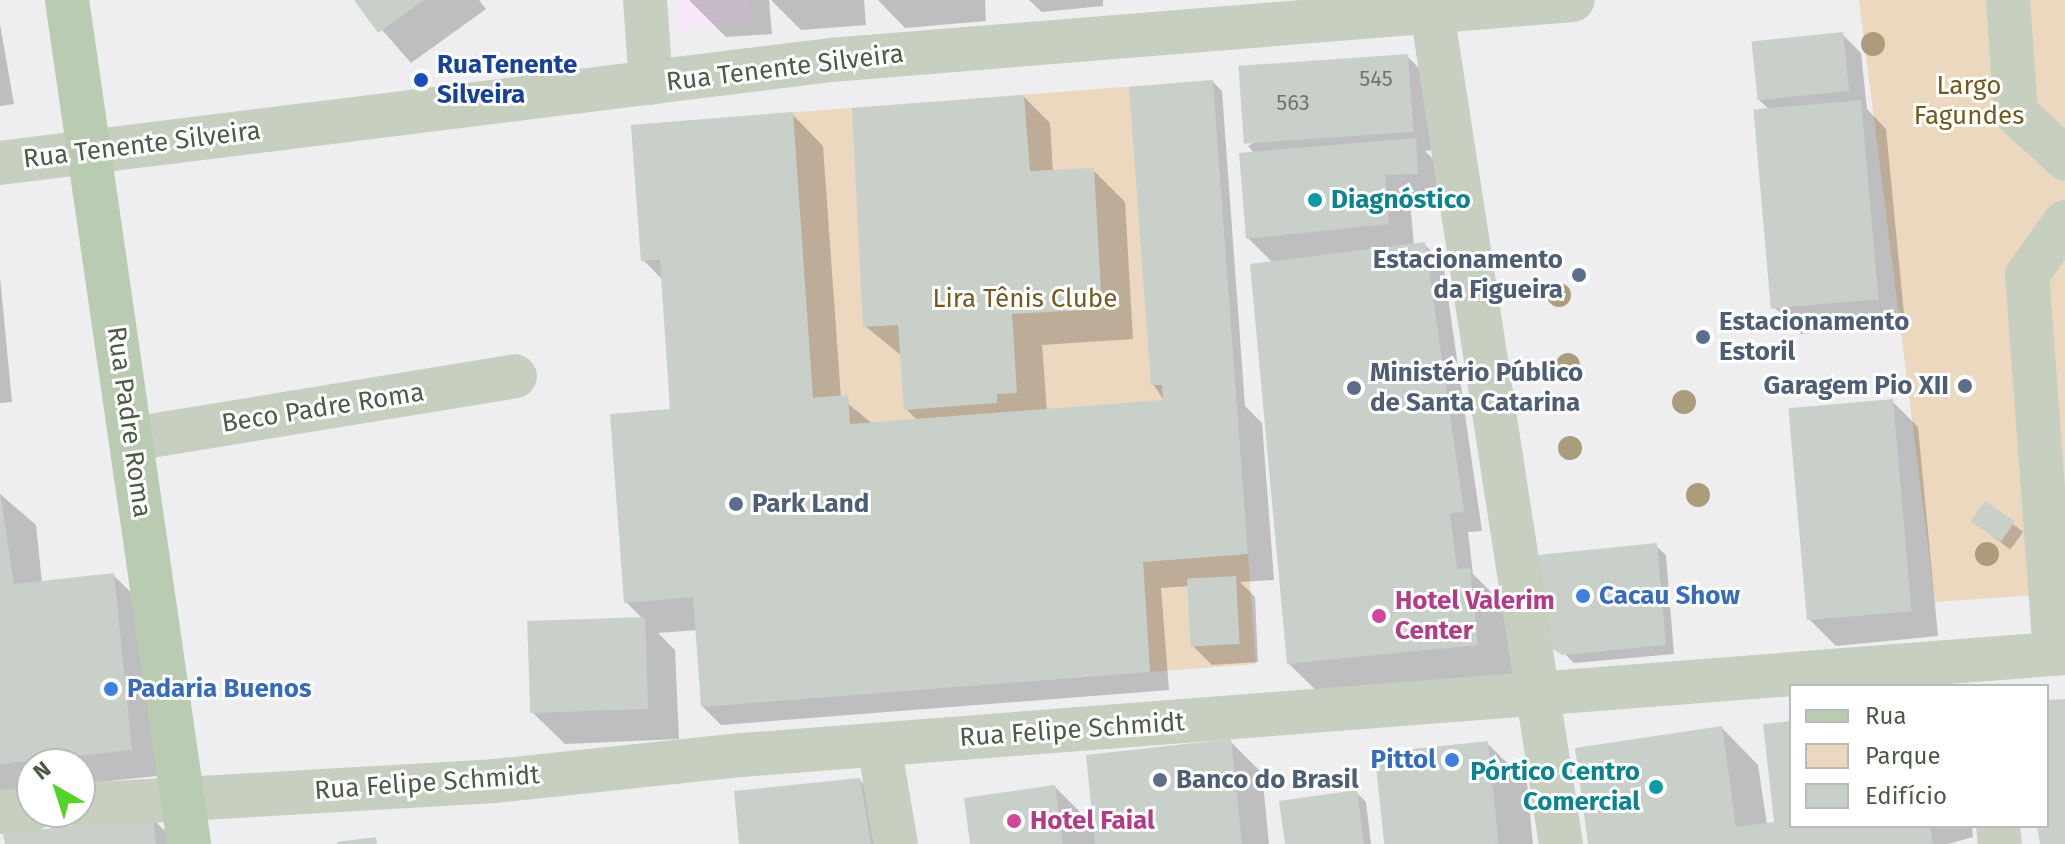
<!DOCTYPE html>
<html>
<head>
<meta charset="utf-8">
<style>
  body { margin:0 }
  #map { position:relative; width:2065px; height:844px; overflow:hidden; background:#eeeef0; font-family:"Fira Sans",sans-serif }
  div>[style] { position:absolute }
  [style*='--x'] { left:calc(var(--x)*1px); top:calc(var(--y)*1px); width:calc(var(--w)*1px); rotate:calc(var(--a)*1deg) }
  .commercial>* { inset:0; background:#f8e8fa }
  .green>* { inset:0; background:#ebd8bf }
  .shadow>* { inset:0; background:#0003; transform-origin:0 0 }
  .building>* { inset:0; background:#c9d0c9; transform-origin:0 0 }
  .minor>* { height:44px; margin:-22px; padding:0 22px; transform-origin:22px; border-radius:22px; background:#c6cfc0 }
  .major>* { height:44px; margin:-22px; padding:0 22px; transform-origin:22px; border-radius:22px; background:#b9cbb0 }
  .trees>* { width:24px; height:24px; margin:-12px; border-radius:50%; background:#ab9c7c }
  .dots>* { width:22px; height:22px; translate:-50% -50%; box-sizing:border-box; border:4px solid #fff; border-radius:50% }
  span { translate:-50% -50%; white-space:nowrap; text-align:center; line-height:1.15; -webkit-text-stroke:6px #fff; paint-order:stroke }
  .number-label { font-size:22px; color:#6d7868 }
  .number-label span { -webkit-text-stroke-width:0 }
  .transit-label { font-size:26px; color:#164399; font-weight:700 }
  .left { translate:0 -50%; text-align:left }
  .street-label { font-size:26px; color:#4e5a48 }
  .park-label { font-size:26px; color:#75591e }
  .culture-label { font-size:26px; color:#0d838f; font-weight:700 }
  .right { translate:-100% -50%; text-align:right }
  .service-label { font-size:26px; color:#4e5e75; font-weight:700 }
  .shop-label { font-size:26px; color:#366cbe; font-weight:700 }
  .hotel-label { font-size:26px; color:#b23c85; font-weight:700 }
  .legend { position:absolute; left:1789px; top:684px; width:260px; height:144px; box-sizing:border-box; background:#fff; border:2px solid #b8bdb6; margin:0; padding:10px 14px; list-style:none; font-size:24px; color:#4e5a48 }
  .legend li { display:flex; align-items:center; gap:16px; height:40px }
  .legend b { width:40px; border:2px solid #b8bdb6 }
  .north { position:absolute; left:16px; top:748px; width:80px; height:80px; box-sizing:border-box; background:#fff; border:2px solid #b8bdb6; border-radius:50%; rotate:321deg; font-size:22px; font-weight:700; line-height:32px; text-align:center; color:#4e5a48 }
  .north::after { content:''; display:block; margin:auto; width:28px; height:36px; background:#53d227; clip-path:polygon(50% 0,100% 100%,50% 72%,0 100%) }
</style>
</head>
<body>
<div id="map">
  <div class="commercial">
    <div style="clip-path:polygon(674px 0,748px 0,750px 23px,677px 30px)"></div>
  </div>
  <div class="green">
    <div style="clip-path:polygon(1859px 0,2065px 0,2065px 593px,1935px 602px)"></div>
    <div style="clip-path:polygon(1213px 80px,1256px 664px,1150px 672px,1143px 563px,862px 584px,847px 395px,670px 409px,660px 261px,641px 261px,631px 125px)"></div>
  </div>
  <div class="shadow">
    <div style="clip-path:polygon(356px 0,479px 0,486px 9px,411px 63px)"></div>
    <div style="clip-path:polygon(769px 0,772px 34px,726px 37px,689px 0)"></div>
    <div style="clip-path:polygon(771px 0,864px 0,866px 25px,801px 30px)"></div>
    <div style="clip-path:polygon(878px 0,985px 0,986px 21px,905px 28px)"></div>
    <div style="clip-path:polygon(1029px 0,1103px 0,1103px 6px,1042px 12px)"></div>
    <div style="clip-path:polygon(0 24px,14px 104px,0 106px)"></div>
    <div style="clip-path:polygon(1842px 34px,1861px 53px,1867px 109px,1886px 129px,1905px 324px,1801px 334px,1775px 308px,1771px 111px,1758px 99px)"></div>
    <div style="clip-path:polygon(1407px 56px,1426px 75px,1432px 150px,1425px 151px,1441px 167px,1444px 199px,1410px 201px,1414px 245px,1424px 244px,1443px 263px,1482px 531px,1468px 532px,1473px 574px,1506px 607px,1514px 681px,1326px 700px,1289px 664px,1273px 263px,1248px 238px,1254px 153px,1248px 146px)"></div>
    <div style="clip-path:polygon(1213px 82px,1222px 91px,1245px 406px,1262px 423px,1274px 580px,1240px 582px,1255px 597px,1258px 662px,1212px 665px,1193px 646px,1190px 586px,1161px 588px,1169px 690px,721px 725px,702px 706px,697px 630px,658px 633px,675px 650px,679px 739px,565px 744px,533px 713px,643px 619px,626px 602px,672px 411px,663px 280px,643px 260px,792px 114px,823px 146px,841px 398px,874px 425px,918px 421px,906px 409px,903px 357px,865px 326px,1024px 97px,1050px 123px,1053px 173px,1093px 170px,1125px 202px,1133px 339px,1042px 345px,1047px 411px,1165px 402px,1153px 384px)"></div>
    <div style="clip-path:polygon(0 277px,12px 402px,0 403px)"></div>
    <div style="clip-path:polygon(1892px 401px,1918px 427px,1938px 636px,1836px 646px,1810px 620px)"></div>
    <div style="clip-path:polygon(0 494px,36px 525px,42px 583px,113px 575px,140px 601px,157px 776px,80px 784px,80px 764px,32px 764px,32px 795px,0 798px)"></div>
    <div style="left:1985px;top:503px;width:48px;height:22px;rotate:37deg"></div>
    <div style="clip-path:polygon(1656px 546px,1666px 555px,1674px 654px,1574px 663px,1548px 637px)"></div>
    <div style="clip-path:polygon(1791px 723px,1791px 826px,1972px 826px,1973px 837px,1948px 844px,1590px 844px,1722px 728px,1758px 765px,1767px 825px,1778px 823px)"></div>
    <div style="clip-path:polygon(1230px 741px,1262px 773px,1269px 844px,972px 844px,1055px 787px,1096px 828px)"></div>
    <div style="clip-path:polygon(1487px 743px,1527px 783px,1533px 844px,1387px 844px)"></div>
    <div style="clip-path:polygon(860px 780px,886px 806px,892px 844px,741px 844px)"></div>
    <div style="clip-path:polygon(1356px 792px,1366px 802px,1371px 844px,1287px 844px)"></div>
    <div style="clip-path:polygon(152px 818px,178px 844px,7px 844px)"></div>
  </div>
  <div class="building">
    <div style="clip-path:polygon(354px 0,424px 0,378px 33px)"></div>
    <div style="left:1843px;top:32px;width:59px;height:92px;rotate:84deg"></div>
    <div style="left:1408px;top:54px;width:78px;height:170px;rotate:86deg"></div>
    <div style="clip-path:polygon(1213px 80px,1248px 554px,1143px 562px,1150px 672px,701px 707px,693px 597px,624px 603px,610px 414px,670px 409px,660px 260px,641px 261px,631px 125px,793px 112px,813px 398px,848px 395px,850px 424px,1163px 400px,1162px 385px,1151px 385px,1129px 87px)"></div>
    <div style="clip-path:polygon(1024px 95px,1030px 171px,1094px 168px,1102px 309px,1012px 314px,1017px 393px,997px 394px,997px 403px,904px 410px,898px 325px,863px 327px,852px 108px)"></div>
    <div style="left:1861px;top:100px;width:200px;height:108px;rotate:85deg"></div>
    <div style="clip-path:polygon(1416px 138px,1418px 174px,1385px 175px,1389px 224px,1246px 239px,1239px 153px)"></div>
    <div style="clip-path:polygon(1425px 242px,1464px 512px,1450px 513px,1457px 569px,1470px 568px,1478px 645px,1287px 664px,1250px 264px)"></div>
    <div style="left:1893px;top:399px;width:213px;height:105px;rotate:85deg"></div>
    <div style="clip-path:polygon(0 492px,14px 584px,114px 573px,132px 750px,0 764px)"></div>
    <div style="left:1985px;top:501px;width:36px;height:25px;rotate:34deg"></div>
    <div style="clip-path:polygon(1657px 543px,1666px 645px,1562px 655px,1551px 648px,1538px 555px)"></div>
    <div style="left:1236px;top:576px;width:68px;height:49px;rotate:87deg"></div>
    <div style="left:645px;top:617px;width:92px;height:118px;rotate:88deg"></div>
    <div style="clip-path:polygon(2065px 699px,2065px 844px,2040px 844px,2037px 826px,2047px 826px,2047px 700px)"></div>
    <div style="clip-path:polygon(1791px 721px,1791px 826px,1930px 826px,1933px 844px,1588px 844px,1575px 748px,1722px 726px,1736px 827px,1774px 822px,1763px 724px)"></div>
    <div style="clip-path:polygon(1231px 739px,1242px 844px,1095px 844px,1086px 755px)"></div>
    <div style="left:1488px;top:741px;width:103px;height:114px;rotate:84deg"></div>
    <div style="clip-path:polygon(860px 778px,871px 844px,739px 844px,734px 791px)"></div>
    <div style="clip-path:polygon(1055px 785px,1063px 844px,970px 844px,964px 798px)"></div>
    <div style="clip-path:polygon(1357px 790px,1364px 844px,1285px 844px,1279px 801px)"></div>
    <div style="clip-path:polygon(153px 816px,156px 844px,5px 844px,3px 834px)"></div>
    <div style="clip-path:polygon(376px 837px,377px 844px,337px 844px,337px 842px)"></div>
  </div>
  <div class="minor">
    <div style="--x:645;--y:0;--w:83;--a:85.9"></div>
    <div style="--x:2008;--y:0;--w:113;--a:86"></div>
    <div style="--x:2016;--y:113;--w:67;--a:42.6"></div>
    <div style="--x:1432;--y:12;--w:842;--a:81.19"></div>
    <div style="--x:0;--y:163;--w:837;--a:-7.07"></div>
    <div style="--x:831;--y:60;--w:744;--a:-4.62"></div>
    <div style="--x:132;--y:439;--w:388;--a:-9.3"></div>
    <div style="--x:2055;--y:654;--w:380;--a:-94.2"></div>
    <div style="--x:2027;--y:275;--w:65;--a:-54.4"></div>
    <div style="--x:879;--y:745;--w:100;--a:80.3"></div>
    <div style="--x:80;--y:805;--w:415;--a:-3.3"></div>
    <div style="--x:494;--y:781;--w:249;--a:-6"></div>
    <div style="--x:742;--y:755;--w:1327;--a:-4.41"></div>
    <div style="--x:0;--y:812;--w:32;--a:-5"></div>
    <div style="--x:1998;--y:826;--w:18;--a:84"></div>
  </div>
  <div class="major">
    <div style="--x:67;--y:0;--w:853;--a:81.77"></div>
  </div>
  <div class="trees">
    <div style="left:1873px;top:44px"></div>
    <div style="left:1559px;top:295px"></div>
    <div style="left:1568px;top:365px"></div>
    <div style="left:1684px;top:402px"></div>
    <div style="left:1570px;top:448px"></div>
    <div style="left:1698px;top:495px"></div>
    <div style="left:1987px;top:554px"></div>
  </div>
  <div class="dots">
    <div style="left:421px;top:80px;background:#1a4fb4"></div>
    <div style="left:1315px;top:200px;background:#0f9aa8"></div>
    <div style="left:1579px;top:275px;background:#5c6f8a"></div>
    <div style="left:1703px;top:337px;background:#5c6f8a"></div>
    <div style="left:1965px;top:386px;background:#5c6f8a"></div>
    <div style="left:1354px;top:388px;background:#5c6f8a"></div>
    <div style="left:736px;top:504px;background:#5c6f8a"></div>
    <div style="left:1583px;top:596px;background:#3f7fe0"></div>
    <div style="left:1379px;top:616px;background:#d1479c"></div>
    <div style="left:111px;top:689px;background:#3f7fe0"></div>
    <div style="left:1452px;top:760px;background:#3f7fe0"></div>
    <div style="left:1160px;top:780px;background:#5c6f8a"></div>
    <div style="left:1656px;top:787px;background:#0f9aa8"></div>
    <div style="left:1014px;top:821px;background:#d1479c"></div>
  </div>
  <div class="number-label">
    <span style="left:1376px;top:79px">545</span>
    <span style="left:1293px;top:103px">563</span>
  </div>
  <div class="transit-label">
    <span class="left" style="left:437px;top:80px">RuaTenente<br>Silveira</span>
  </div>
  <div class="street-label">
    <span style="left:785px;top:68px;rotate:-7deg">Rua Tenente Silveira</span>
    <span style="left:142px;top:145px;rotate:-7deg">Rua Tenente Silveira</span>
    <span style="left:323px;top:408px;rotate:-9deg">Beco Padre Roma</span>
    <span style="left:129px;top:422px;rotate:82deg">Rua Padre Roma</span>
    <span style="left:1072px;top:730px;rotate:-4deg">Rua Felipe Schmidt</span>
    <span style="left:427px;top:783px;rotate:-4deg">Rua Felipe Schmidt</span>
  </div>
  <div class="park-label">
    <span style="left:1969px;top:101px">Largo<br>Fagundes</span>
    <span style="left:1025px;top:299px">Lira Tênis Clube</span>
  </div>
  <div class="culture-label">
    <span class="left" style="left:1331px;top:200px">Diagnóstico</span>
    <span class="right" style="left:1640px;top:787px">Pórtico Centro<br>Comercial</span>
  </div>
  <div class="service-label">
    <span class="right" style="left:1563px;top:275px">Estacionamento<br>da Figueira</span>
    <span class="left" style="left:1719px;top:337px">Estacionamento<br>Estoril</span>
    <span class="left" style="left:1370px;top:388px">Ministério Público<br>de Santa Catarina</span>
    <span class="right" style="left:1949px;top:386px">Garagem Pio XII</span>
    <span class="left" style="left:752px;top:504px">Park Land</span>
    <span class="left" style="left:1176px;top:780px">Banco do Brasil</span>
  </div>
  <div class="shop-label">
    <span class="left" style="left:1599px;top:596px">Cacau Show</span>
    <span class="left" style="left:127px;top:689px">Padaria Buenos</span>
    <span class="right" style="left:1436px;top:760px">Pittol</span>
  </div>
  <div class="hotel-label">
    <span class="left" style="left:1395px;top:616px">Hotel Valerim<br>Center</span>
    <span class="left" style="left:1030px;top:821px">Hotel Faial</span>
  </div>
  <ul class="legend">
  <li><b style="height:10px;background:#b9cbb0"></b>Rua</li>
  <li><b style="height:22px;background:#ebd8bf"></b>Parque</li>
  <li><b style="height:22px;background:#c9d0c9"></b>Edifício</li>
  </ul>
  <div class="north">N</div>
</div>
</body>
</html>
